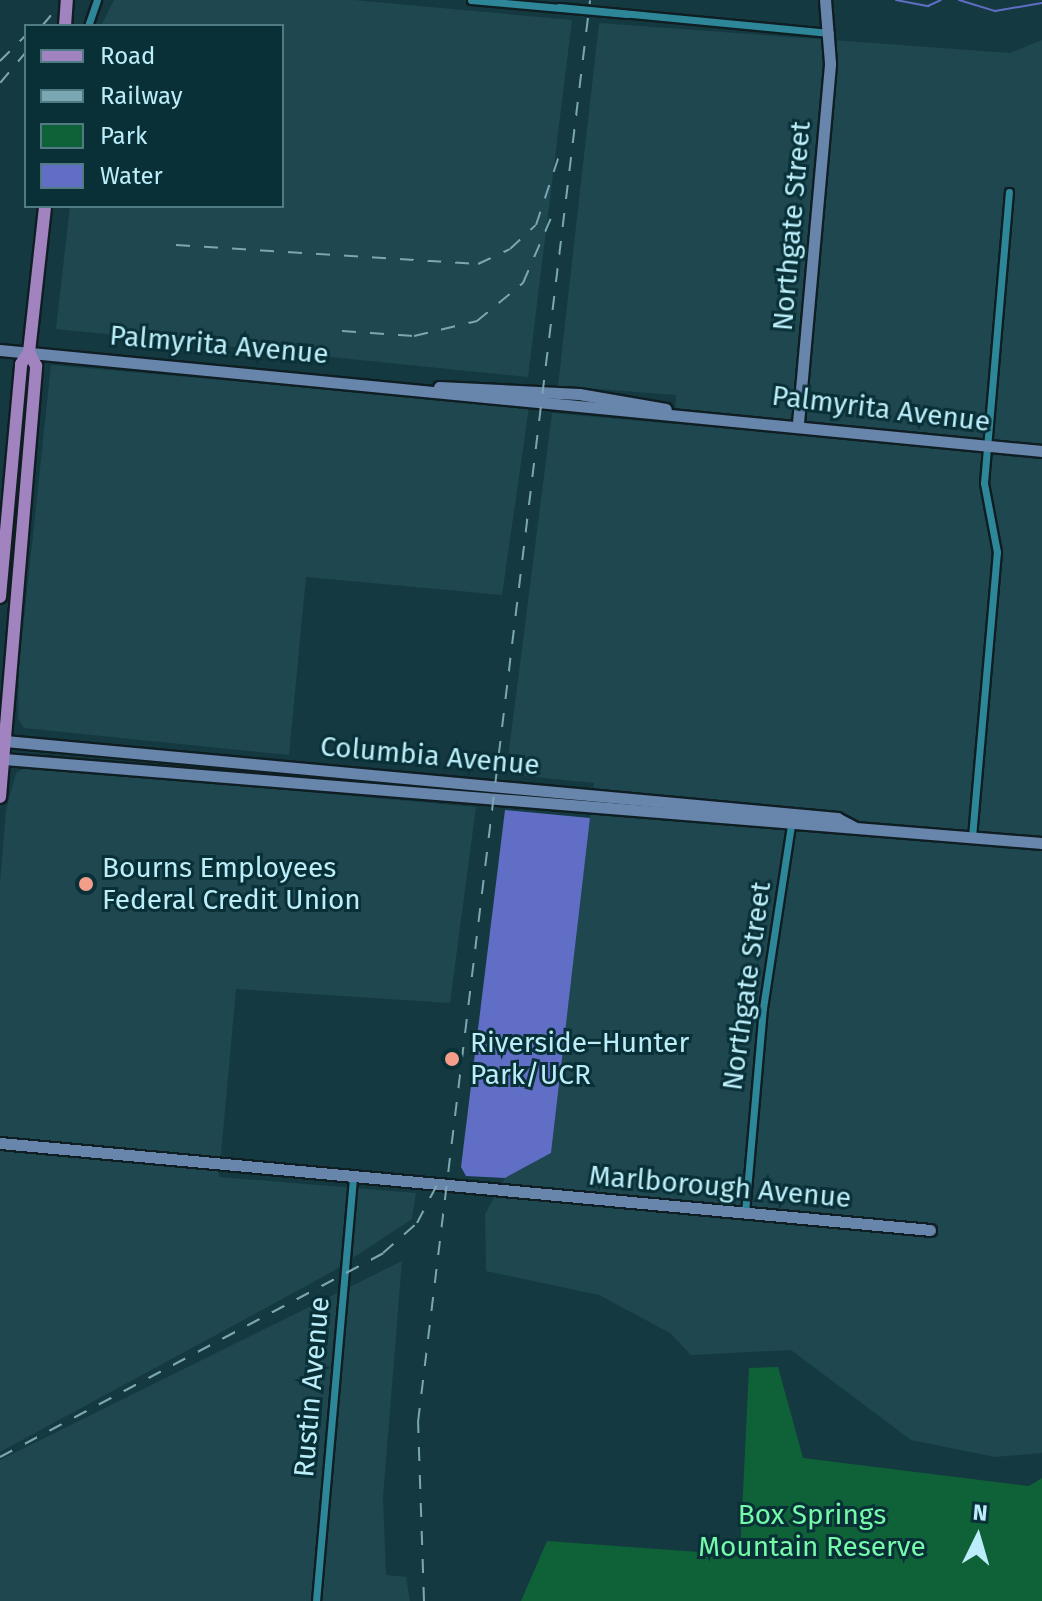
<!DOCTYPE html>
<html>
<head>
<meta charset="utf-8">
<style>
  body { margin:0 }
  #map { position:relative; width:1042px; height:1601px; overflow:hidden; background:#153941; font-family:"Fira Sans",sans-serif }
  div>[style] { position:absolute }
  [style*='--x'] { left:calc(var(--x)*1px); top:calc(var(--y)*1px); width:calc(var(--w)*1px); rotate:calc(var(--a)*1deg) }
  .built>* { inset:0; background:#1e4750 }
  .green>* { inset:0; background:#0f6237 }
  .water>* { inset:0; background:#606ec5 }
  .stream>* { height:2px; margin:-1px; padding:0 1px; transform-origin:1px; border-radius:1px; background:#606ec5 }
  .roads { filter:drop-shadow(2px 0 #0f1e22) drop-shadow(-2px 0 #0f1e22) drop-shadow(0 2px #0f1e22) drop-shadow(0 -2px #0f1e22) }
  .street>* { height:7px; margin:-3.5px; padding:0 3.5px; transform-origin:3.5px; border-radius:3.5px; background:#2e8799 }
  .secondary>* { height:11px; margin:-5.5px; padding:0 5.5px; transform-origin:5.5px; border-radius:5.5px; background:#6885ac }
  .primary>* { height:12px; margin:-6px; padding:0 6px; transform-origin:6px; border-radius:6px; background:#a183c0 }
  .rail>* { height:2px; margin-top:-1px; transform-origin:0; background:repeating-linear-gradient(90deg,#7aa7b2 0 14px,transparent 0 28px) }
  .bridges { filter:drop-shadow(2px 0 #0f1e22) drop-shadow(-2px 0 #0f1e22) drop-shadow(0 2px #0f1e22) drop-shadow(0 -2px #0f1e22) }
  .primary-bridge>* { height:12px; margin:-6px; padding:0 6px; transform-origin:6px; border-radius:6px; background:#a183c0 }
  .dots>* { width:22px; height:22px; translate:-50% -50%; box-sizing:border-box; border:4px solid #092f37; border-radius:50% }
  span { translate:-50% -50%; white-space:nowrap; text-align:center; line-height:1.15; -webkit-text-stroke:6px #092f37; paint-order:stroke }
  .street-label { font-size:28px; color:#bbeefa }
  .poi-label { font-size:28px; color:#bbeefa }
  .left { translate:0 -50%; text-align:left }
  .park-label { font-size:28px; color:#74faa8 }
  .legend { position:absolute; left:24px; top:24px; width:260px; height:184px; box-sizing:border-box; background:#092f37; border:2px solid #507b85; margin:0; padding:10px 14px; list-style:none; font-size:24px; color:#bbeefa }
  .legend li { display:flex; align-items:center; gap:16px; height:40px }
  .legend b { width:40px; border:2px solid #507b85 }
  .north { position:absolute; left:938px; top:1497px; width:80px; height:80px; -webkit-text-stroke:6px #092f37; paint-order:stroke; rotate:5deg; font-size:22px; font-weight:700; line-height:32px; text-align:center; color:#bbeefa }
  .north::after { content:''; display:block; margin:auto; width:28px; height:36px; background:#bbeefa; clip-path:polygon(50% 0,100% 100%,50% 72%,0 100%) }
</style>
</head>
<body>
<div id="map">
  <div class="built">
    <div style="clip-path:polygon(114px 0,354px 0,572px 20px,528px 377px,56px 329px,70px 206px,282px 206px,282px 26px,101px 26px)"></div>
    <div style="clip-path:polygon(599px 23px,1010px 53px,1042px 40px,1042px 1453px,995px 1457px,911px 1440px,791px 1350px,691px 1355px,670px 1333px,599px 1295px,486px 1271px,485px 1214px,505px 1178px,551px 1153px,594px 783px,506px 774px,552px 413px,675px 424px,676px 395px,558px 386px)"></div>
    <div style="clip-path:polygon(51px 365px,529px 407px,502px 595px,306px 577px,289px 755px,24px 728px,18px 718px,19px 667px)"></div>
    <div style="clip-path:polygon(26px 767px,476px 807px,450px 1003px,236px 989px,219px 1177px,416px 1193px,412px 1219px,330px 1273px,0 1452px,0 884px,6px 810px,16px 773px)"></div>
    <div style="clip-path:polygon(402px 1261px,383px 1497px,386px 1575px,406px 1577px,410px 1601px,0 1601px,0 1460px)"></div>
  </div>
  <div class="green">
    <div style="clip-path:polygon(778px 1367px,803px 1458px,1029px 1486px,1042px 1478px,1042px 1601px,521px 1601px,547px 1541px,740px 1555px,749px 1368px)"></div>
  </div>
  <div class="water">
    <div style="clip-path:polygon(505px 810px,590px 818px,551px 1153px,505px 1178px,466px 1176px,461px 1167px)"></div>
  </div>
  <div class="stream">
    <div style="--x:896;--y:0;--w:33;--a:11"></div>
    <div style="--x:928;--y:6;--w:14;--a:-25"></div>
    <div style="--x:959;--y:0;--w:38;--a:17"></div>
    <div style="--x:995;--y:11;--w:48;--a:-9.7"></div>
  </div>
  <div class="roads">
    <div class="street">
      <div style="--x:471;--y:0;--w:157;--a:5.1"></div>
      <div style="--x:559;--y:7;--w:272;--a:5.5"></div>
      <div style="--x:88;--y:26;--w:28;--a:-71"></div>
      <div style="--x:972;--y:837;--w:286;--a:-85"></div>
      <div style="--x:997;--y:552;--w:70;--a:-100.7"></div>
      <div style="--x:984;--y:483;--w:292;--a:-85.1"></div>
      <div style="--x:745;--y:1213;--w:206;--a:-85"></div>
      <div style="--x:763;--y:1008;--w:191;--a:-81.3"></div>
      <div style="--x:316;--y:1601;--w:427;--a:-85"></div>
    </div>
    <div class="secondary">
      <div style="--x:0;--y:350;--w:1047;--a:5.54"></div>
      <div style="--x:439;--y:387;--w:140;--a:2.9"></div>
      <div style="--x:579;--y:394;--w:88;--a:9.8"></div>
      <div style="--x:798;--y:423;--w:361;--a:-84.9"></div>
      <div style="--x:830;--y:63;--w:63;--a:-94.5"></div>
      <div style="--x:5;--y:741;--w:836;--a:5.29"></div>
      <div style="--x:837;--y:818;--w:19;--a:28"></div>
      <div style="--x:4;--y:759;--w:1041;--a:4.63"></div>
      <div style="--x:0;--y:1143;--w:934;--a:5.34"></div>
    </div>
    <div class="primary">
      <div style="--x:0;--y:597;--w:234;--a:-84.8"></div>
      <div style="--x:21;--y:364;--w:14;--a:-56"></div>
      <div style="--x:29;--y:352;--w:147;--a:-83.7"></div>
      <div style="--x:0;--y:797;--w:433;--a:-85.2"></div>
      <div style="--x:36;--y:366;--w:16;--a:-117"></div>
    </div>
  </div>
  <div class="rail">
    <div style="--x:42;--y:26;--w:34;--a:-50"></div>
    <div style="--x:0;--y:61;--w:37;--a:-45"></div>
    <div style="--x:0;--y:83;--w:40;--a:-50"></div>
    <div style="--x:176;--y:245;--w:303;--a:3.6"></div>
    <div style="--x:478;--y:264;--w:35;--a:-25"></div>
    <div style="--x:510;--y:249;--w:35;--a:-43"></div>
    <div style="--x:536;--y:225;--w:73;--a:-71.6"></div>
    <div style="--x:342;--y:331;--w:72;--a:4"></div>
    <div style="--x:414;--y:336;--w:65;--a:-13.4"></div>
    <div style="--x:477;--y:321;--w:60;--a:-39.6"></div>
    <div style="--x:523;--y:283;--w:78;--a:-66.7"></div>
    <div style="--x:0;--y:1457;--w:434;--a:-28"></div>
    <div style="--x:383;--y:1253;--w:45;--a:-41.4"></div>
    <div style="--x:417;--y:1223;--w:52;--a:-62.4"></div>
    <div style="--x:424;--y:1601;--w:179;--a:-91.9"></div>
    <div style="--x:418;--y:1422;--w:1432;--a:-83.1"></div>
  </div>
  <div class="bridges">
    <div class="primary-bridge">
      <div style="--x:65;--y:26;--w:26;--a:-86"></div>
    </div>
  </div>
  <div class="dots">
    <div style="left:86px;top:884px;background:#f49e89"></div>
    <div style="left:452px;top:1059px;background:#f49e89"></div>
  </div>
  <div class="street-label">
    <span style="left:792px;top:226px;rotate:-85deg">Northgate Street</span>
    <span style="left:219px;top:345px;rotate:5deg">Palmyrita Avenue</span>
    <span style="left:881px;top:409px;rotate:7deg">Palmyrita Avenue</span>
    <span style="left:430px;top:756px;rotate:5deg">Columbia Avenue</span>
    <span style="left:747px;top:986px;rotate:-82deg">Northgate Street</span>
    <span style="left:720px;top:1187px;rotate:5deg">Marlborough Avenue</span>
    <span style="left:312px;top:1387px;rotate:-85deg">Rustin Avenue</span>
  </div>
  <div class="poi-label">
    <span class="left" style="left:102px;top:884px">Bourns Employees<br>Federal Credit Union</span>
    <span class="left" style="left:470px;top:1059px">Riverside–Hunter<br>Park/UCR</span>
  </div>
  <div class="park-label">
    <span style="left:812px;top:1531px">Box Springs<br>Mountain Reserve</span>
  </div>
  <ul class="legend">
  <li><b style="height:10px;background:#a183c0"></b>Road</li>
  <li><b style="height:10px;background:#7aa7b2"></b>Railway</li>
  <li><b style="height:22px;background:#0f6237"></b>Park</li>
  <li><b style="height:22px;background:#606ec5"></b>Water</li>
  </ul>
  <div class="north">N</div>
</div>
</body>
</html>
